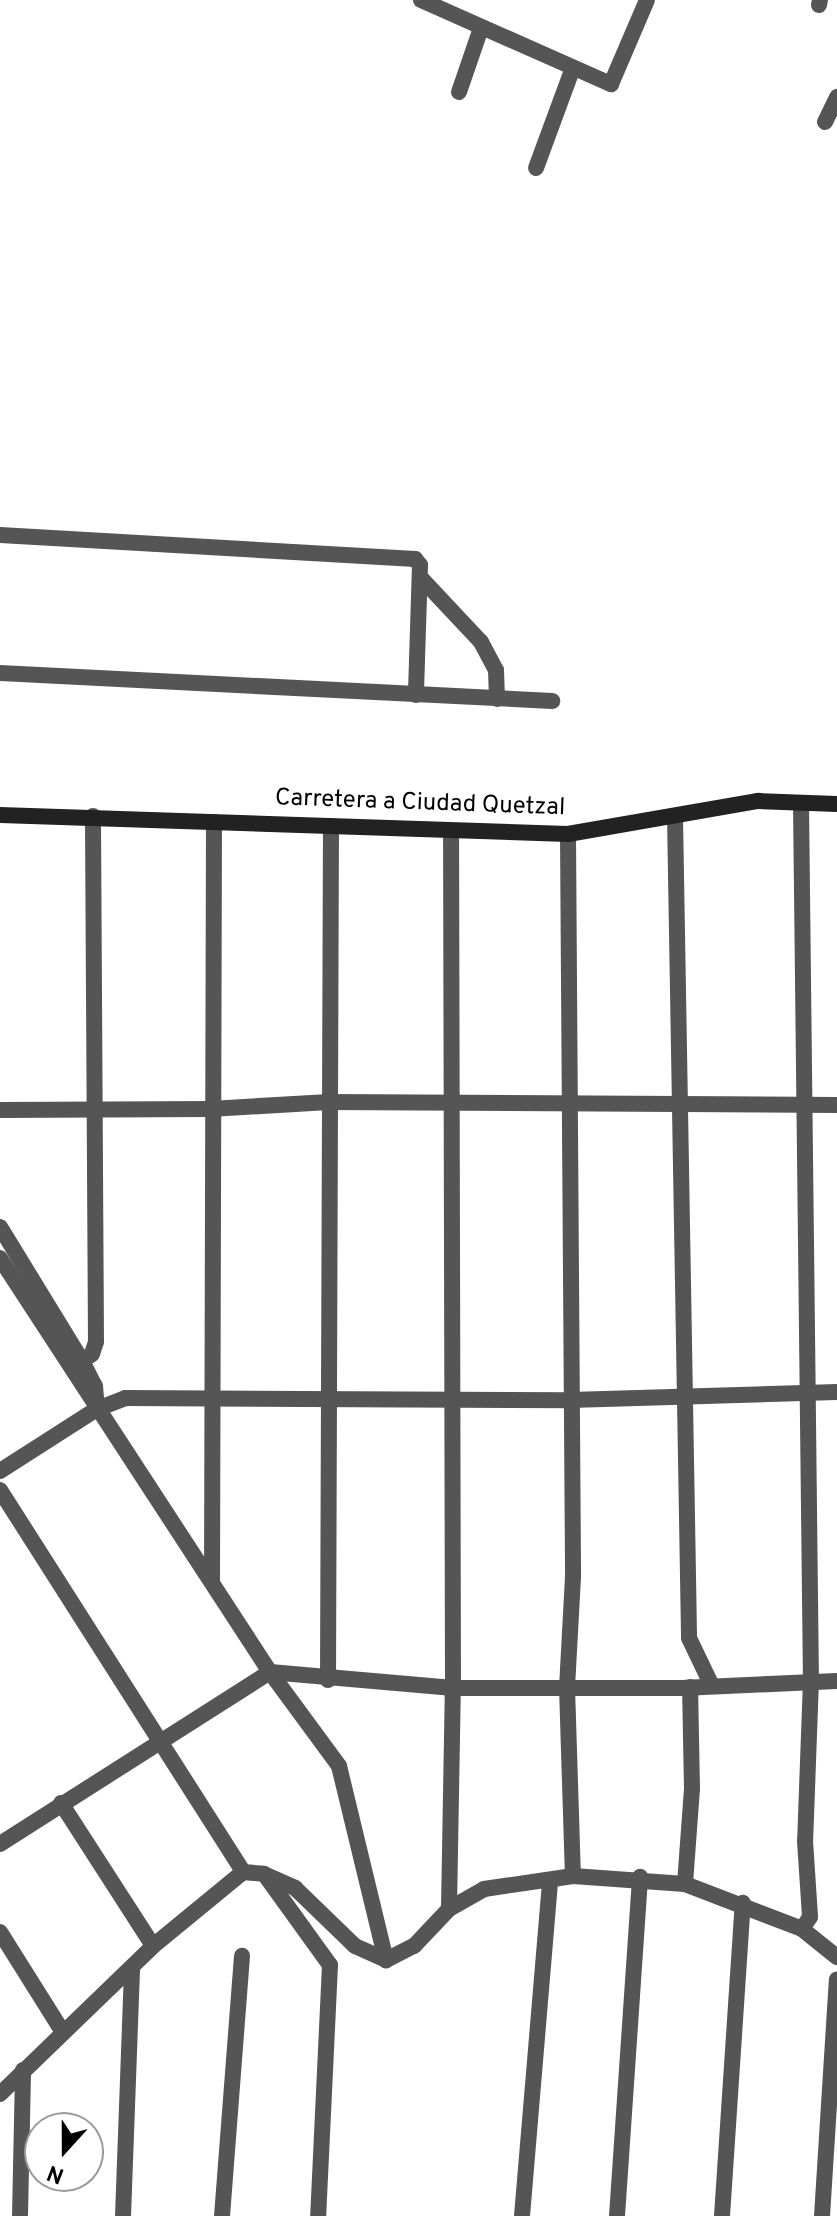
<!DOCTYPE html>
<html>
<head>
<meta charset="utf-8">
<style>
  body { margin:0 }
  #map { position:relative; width:837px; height:2216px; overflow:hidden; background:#fff; font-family:Overpass,sans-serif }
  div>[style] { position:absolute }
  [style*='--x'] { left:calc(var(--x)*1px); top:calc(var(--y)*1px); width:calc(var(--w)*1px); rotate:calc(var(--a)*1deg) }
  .minor>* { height:16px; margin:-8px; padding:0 8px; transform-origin:8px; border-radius:8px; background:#555 }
  .tertiary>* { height:16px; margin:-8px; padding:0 8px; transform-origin:8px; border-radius:8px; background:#555 }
  .secondary>* { height:16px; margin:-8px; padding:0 8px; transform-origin:8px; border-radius:8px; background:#222 }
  span { translate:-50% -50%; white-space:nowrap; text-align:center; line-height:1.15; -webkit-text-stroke:8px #fff; paint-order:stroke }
  .street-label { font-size:24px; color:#000 }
  .north { position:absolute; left:24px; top:2112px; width:80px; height:80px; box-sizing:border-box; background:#fff; border:2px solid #999; border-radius:50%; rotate:201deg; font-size:22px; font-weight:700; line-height:32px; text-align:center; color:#000 }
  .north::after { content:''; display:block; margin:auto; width:28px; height:36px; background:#000; clip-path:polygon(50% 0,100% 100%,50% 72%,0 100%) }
</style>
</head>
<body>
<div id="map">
  <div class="minor">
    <div style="--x:421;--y:0;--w:208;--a:23.9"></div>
    <div style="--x:611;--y:84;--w:91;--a:-66.8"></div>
    <div style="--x:819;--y:5;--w:5;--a:-79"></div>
    <div style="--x:459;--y:92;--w:68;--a:-71"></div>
    <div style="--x:825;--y:122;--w:28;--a:-64"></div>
    <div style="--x:536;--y:168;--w:104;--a:-69.8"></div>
    <div style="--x:0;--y:535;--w:416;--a:3.3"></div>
    <div style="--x:415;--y:559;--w:8;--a:50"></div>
    <div style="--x:420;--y:565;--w:130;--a:91.8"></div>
    <div style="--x:420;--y:577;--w:89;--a:46.8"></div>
    <div style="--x:481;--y:642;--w:32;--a:62"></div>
    <div style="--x:496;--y:670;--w:29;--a:88"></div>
    <div style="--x:0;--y:673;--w:553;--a:2.9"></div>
    <div style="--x:801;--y:803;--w:877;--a:89.35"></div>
    <div style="--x:811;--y:1680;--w:161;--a:92.1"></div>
    <div style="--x:805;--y:1841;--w:76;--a:86.2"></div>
    <div style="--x:810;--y:1917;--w:14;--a:124"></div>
    <div style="--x:675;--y:816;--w:822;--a:89.02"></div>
    <div style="--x:689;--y:1638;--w:53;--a:64.4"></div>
    <div style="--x:568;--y:834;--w:743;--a:89.61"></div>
    <div style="--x:573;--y:1577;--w:110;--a:93.1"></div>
    <div style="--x:567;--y:1687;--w:189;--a:88.2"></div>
    <div style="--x:0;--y:1110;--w:210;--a:-0.3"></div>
    <div style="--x:210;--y:1109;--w:119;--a:-3.4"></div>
    <div style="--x:329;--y:1102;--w:508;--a:0.34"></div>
    <div style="--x:72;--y:1368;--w:24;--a:-35"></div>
    <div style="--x:92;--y:1354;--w:13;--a:-72"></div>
    <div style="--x:96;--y:1342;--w:526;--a:-90.33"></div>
    <div style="--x:0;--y:1471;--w:115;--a:-32.6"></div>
    <div style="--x:97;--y:1409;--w:30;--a:-21"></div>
    <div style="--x:125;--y:1398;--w:445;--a:0.3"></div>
    <div style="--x:570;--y:1400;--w:267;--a:-1.7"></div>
    <div style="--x:0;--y:1490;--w:453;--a:57.5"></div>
    <div style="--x:212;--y:1582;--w:760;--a:-89.85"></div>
    <div style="--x:328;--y:1680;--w:854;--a:-89.8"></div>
    <div style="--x:61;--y:1803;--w:170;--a:57.2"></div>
    <div style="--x:0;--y:1844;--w:320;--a:-32.5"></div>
    <div style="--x:270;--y:1672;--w:184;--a:5"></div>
    <div style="--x:453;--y:1688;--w:229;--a:0"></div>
    <div style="--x:682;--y:1688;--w:155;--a:-2.6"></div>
    <div style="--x:265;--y:1875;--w:111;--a:54.2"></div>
    <div style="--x:330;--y:1965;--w:251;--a:92.7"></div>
    <div style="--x:685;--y:1884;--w:95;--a:-85.8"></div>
    <div style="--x:692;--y:1789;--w:102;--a:-91.1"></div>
    <div style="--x:449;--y:1909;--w:221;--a:-89"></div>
    <div style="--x:453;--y:1688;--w:855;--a:-90.13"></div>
    <div style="--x:0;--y:1932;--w:117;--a:57.9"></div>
    <div style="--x:0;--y:2094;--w:213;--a:-44"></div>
    <div style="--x:153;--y:1946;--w:117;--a:-39.4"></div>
    <div style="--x:243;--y:1872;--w:21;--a:5"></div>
    <div style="--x:264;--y:1874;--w:34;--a:24"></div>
    <div style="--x:295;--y:1888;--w:83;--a:44"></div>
    <div style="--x:355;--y:1946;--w:34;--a:24"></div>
    <div style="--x:20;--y:2216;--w:146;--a:-88.8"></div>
    <div style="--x:123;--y:2216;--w:249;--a:-87.9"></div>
    <div style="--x:222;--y:2216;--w:261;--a:-85.6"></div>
    <div style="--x:522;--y:2216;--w:337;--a:-85.2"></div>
    <div style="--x:617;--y:2216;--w:340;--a:-86.1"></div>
    <div style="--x:722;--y:2216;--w:314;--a:-86.2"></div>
    <div style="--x:822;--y:2216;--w:237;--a:-86.4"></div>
  </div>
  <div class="tertiary">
    <div style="--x:0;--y:1227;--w:157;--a:58.5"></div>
    <div style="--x:82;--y:1361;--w:28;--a:63"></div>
    <div style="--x:95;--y:1386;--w:23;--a:85"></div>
    <div style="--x:0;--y:1258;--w:494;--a:56.9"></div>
    <div style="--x:270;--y:1672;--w:117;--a:53.7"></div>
    <div style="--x:339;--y:1766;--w:200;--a:76.4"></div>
    <div style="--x:386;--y:1960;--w:31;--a:-27"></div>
    <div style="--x:414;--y:1946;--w:51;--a:-46.6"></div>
    <div style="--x:449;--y:1909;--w:40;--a:-29.7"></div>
    <div style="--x:484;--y:1889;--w:90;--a:-8.3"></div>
    <div style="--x:573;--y:1876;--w:112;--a:4.1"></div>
    <div style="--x:685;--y:1884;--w:125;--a:21"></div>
    <div style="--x:802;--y:1929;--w:45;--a:38.7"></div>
  </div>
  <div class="secondary">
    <div style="--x:0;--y:815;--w:568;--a:1.92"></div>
    <div style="--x:568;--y:834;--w:193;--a:-9.9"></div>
    <div style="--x:758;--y:801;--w:79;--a:2.2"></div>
  </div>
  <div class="street-label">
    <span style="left:420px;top:804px;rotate:2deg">Carretera a Ciudad Quetzal</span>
  </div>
  <div class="north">N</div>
</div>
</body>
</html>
